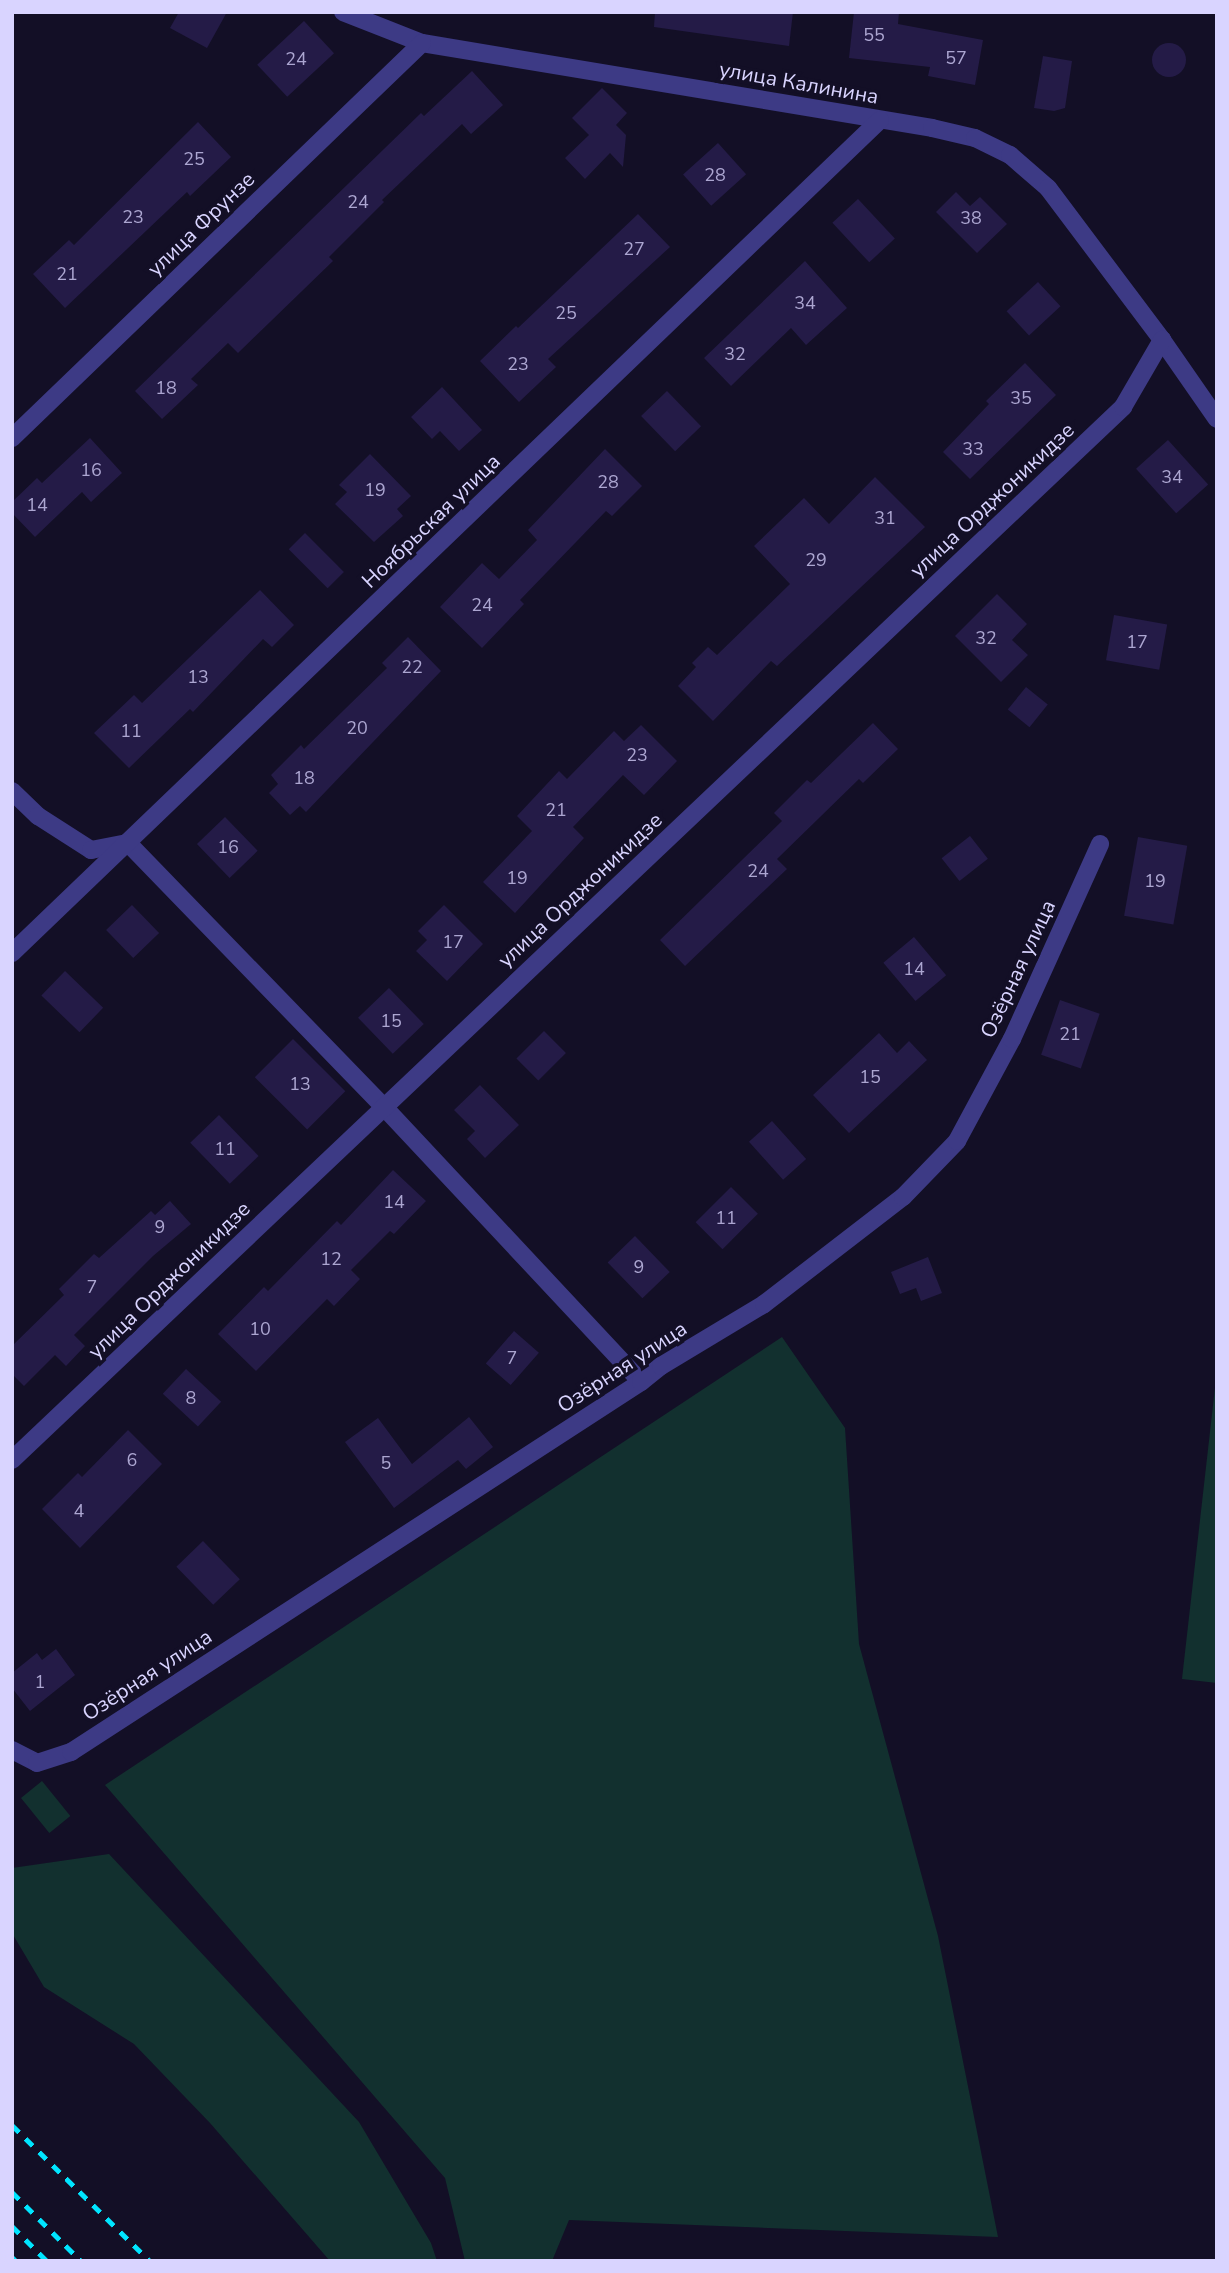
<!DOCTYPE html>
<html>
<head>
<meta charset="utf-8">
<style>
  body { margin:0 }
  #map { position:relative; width:1229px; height:2273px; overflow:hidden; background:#130f26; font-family:"Nunito Sans",sans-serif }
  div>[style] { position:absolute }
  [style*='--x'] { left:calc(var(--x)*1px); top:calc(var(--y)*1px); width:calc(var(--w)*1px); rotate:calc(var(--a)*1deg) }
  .green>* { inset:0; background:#12302f; transform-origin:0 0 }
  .building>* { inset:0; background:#241b47; transform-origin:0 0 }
  .round { border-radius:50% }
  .minor>* { height:18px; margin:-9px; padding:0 9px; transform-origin:9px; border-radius:9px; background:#3d3a85 }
  .rail>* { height:5px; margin-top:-2.5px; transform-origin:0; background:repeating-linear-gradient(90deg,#00e5ff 0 10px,transparent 0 19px) }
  span { translate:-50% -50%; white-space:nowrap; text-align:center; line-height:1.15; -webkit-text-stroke:7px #130f26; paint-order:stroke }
  .number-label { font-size:18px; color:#aca6d1 }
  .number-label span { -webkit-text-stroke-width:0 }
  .street-label { font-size:21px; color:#d9d4ff }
  .frame { position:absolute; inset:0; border:14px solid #d9d4ff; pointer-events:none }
</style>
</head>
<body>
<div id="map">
  <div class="green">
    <div style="clip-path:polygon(782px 1337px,845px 1428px,859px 1644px,938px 1936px,998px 2237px,569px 2220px,552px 2261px,465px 2261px,445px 2178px,105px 1785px)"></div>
    <div style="clip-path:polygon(1217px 1370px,1217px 1683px,1182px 1679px)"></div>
    <div style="left:42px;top:1781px;width:45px;height:27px;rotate:51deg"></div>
    <div style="clip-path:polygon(109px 1854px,359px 2122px,431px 2243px,437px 2261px,330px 2261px,210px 2123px,134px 2044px,44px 1987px,12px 1933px,12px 1868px)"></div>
  </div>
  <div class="building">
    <div style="clip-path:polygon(179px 12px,227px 12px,207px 48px,170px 28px)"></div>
    <div style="clip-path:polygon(655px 12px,793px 12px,789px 46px,654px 27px)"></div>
    <div style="clip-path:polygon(854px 12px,899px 12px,898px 24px,983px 40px,975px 85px,928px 76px,930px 67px,849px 58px)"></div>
    <div style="left:304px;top:21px;width:44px;height:64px;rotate:47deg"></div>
    <div class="round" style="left:1152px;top:43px;width:34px;height:34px"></div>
    <div style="clip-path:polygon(1043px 56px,1072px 61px,1065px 108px,1054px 111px,1034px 108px)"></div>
    <div style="clip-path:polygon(472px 71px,503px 105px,471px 134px,462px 124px,382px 200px,384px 202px,329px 257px,333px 261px,238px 353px,228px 343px,191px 379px,198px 385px,162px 419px,135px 391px,421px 113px,424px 116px)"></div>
    <div style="clip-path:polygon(602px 88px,627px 113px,616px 125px,626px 135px,623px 167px,610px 153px,585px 179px,565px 158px,589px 135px,572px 118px)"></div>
    <div style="clip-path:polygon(198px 122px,231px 157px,190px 196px,187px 192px,65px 308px,33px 274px,69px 240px,74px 245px)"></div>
    <div style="left:718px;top:143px;width:42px;height:47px;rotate:48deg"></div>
    <div style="clip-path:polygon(956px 192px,970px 206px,980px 197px,1007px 224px,977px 253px,936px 212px)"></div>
    <div style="left:858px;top:199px;width:54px;height:35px;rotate:47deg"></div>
    <div style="clip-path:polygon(638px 214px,670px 247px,548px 359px,556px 367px,519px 402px,480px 361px,516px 326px,518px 328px)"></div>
    <div style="clip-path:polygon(805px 261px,847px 308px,806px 345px,791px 328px,731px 386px,704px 358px)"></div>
    <div style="left:1038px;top:282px;width:33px;height:43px;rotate:47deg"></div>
    <div style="clip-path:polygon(1025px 363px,1056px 395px,970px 479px,943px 452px,989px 404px,986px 401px)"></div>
    <div style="clip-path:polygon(442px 387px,482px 430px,459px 451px,440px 431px,432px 439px,411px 417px)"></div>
    <div style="left:667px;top:391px;width:49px;height:36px;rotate:46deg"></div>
    <div style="clip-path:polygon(90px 438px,122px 473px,91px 502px,82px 492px,35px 537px,12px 513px,12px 502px,37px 478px,42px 483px)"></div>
    <div style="left:1168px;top:440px;width:60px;height:43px;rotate:48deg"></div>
    <div style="clip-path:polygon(605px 449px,642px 486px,612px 516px,606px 511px,520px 600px,524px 604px,482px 648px,440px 607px,482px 563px,499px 579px,537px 540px,528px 530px)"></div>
    <div style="clip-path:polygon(370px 454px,411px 496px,397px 509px,403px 516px,374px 542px,335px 504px,347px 492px,339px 485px)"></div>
    <div style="clip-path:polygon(875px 477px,925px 527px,777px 666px,771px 661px,713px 721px,678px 686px,696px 667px,692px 663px,708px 647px,717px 655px,790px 584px,754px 546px,804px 498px,829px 524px)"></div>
    <div style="left:305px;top:533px;width:55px;height:23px;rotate:45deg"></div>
    <div style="clip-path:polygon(260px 590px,294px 625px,272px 647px,263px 639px,193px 712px,190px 709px,129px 768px,94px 733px,134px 695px,142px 703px)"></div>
    <div style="clip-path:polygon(997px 594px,1027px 624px,1012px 640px,1028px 655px,1001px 682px,955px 636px)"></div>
    <div style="left:1114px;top:615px;width:54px;height:46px;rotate:10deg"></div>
    <div style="clip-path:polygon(408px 637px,441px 671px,306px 812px,300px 806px,290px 815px,269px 793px,278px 784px,271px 775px,301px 745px,304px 749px,387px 668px,382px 663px)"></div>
    <div style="left:1026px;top:687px;width:28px;height:29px;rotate:39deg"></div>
    <div style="clip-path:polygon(873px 723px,898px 749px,863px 783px,859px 779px,777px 859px,787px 869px,685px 966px,660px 940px,782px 821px,774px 813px,807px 780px,811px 783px)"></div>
    <div style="clip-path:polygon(641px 725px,677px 761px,644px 795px,623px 775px,573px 827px,584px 838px,515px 913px,483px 882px,532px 831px,517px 816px,559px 771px,567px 779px,614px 731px,624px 741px)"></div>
    <div style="left:225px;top:817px;width:47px;height:39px;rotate:46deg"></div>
    <div style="left:970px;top:836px;width:29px;height:36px;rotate:52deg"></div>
    <div style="left:1138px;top:837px;width:50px;height:80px;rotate:10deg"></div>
    <div style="left:132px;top:905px;width:39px;height:36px;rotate:46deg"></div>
    <div style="clip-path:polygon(444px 905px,483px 944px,447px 981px,416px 951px,427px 940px,418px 931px)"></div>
    <div style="left:914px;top:937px;width:50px;height:40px;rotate:50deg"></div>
    <div style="left:65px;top:971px;width:53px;height:34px;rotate:44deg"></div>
    <div style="left:389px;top:988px;width:50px;height:43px;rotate:46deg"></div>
    <div style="left:1060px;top:1000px;width:42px;height:58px;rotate:19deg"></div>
    <div style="left:544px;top:1031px;width:31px;height:39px;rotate:45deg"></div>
    <div style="clip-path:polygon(879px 1033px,897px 1053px,909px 1041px,927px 1060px,849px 1133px,813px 1095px)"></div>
    <div style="left:293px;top:1039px;width:74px;height:54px;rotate:45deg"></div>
    <div style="clip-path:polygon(480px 1085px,519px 1125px,485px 1158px,467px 1139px,475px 1131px,454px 1110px)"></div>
    <div style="left:219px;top:1115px;width:57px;height:40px;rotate:46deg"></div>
    <div style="left:772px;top:1121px;width:51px;height:31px;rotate:48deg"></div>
    <div style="clip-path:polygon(393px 1170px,426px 1201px,394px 1234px,390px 1231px,351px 1270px,360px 1279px,334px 1306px,327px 1299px,256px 1371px,218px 1334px,264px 1287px,268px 1291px,337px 1221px,341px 1225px)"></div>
    <div style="left:731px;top:1187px;width:38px;height:50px;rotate:45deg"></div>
    <div style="clip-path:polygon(170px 1201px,191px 1224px,153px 1256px,74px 1335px,85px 1346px,66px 1366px,55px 1355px,24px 1386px,12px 1374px,12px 1346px,64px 1295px,59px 1289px,94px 1254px,99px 1258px,151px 1211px,155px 1215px)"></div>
    <div style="left:635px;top:1236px;width:50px;height:38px;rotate:46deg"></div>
    <div style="clip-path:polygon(928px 1257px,942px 1293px,921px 1301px,916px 1288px,900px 1294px,891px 1272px)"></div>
    <div style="left:514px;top:1331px;width:33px;height:43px;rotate:41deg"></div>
    <div style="left:186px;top:1369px;width:48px;height:34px;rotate:43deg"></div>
    <div style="clip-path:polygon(469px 1417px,493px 1447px,466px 1469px,458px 1460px,394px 1508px,345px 1442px,378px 1418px,412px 1464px)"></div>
    <div style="clip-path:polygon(128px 1430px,162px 1464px,80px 1548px,42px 1509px,78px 1473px,82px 1477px)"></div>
    <div style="left:203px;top:1541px;width:53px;height:37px;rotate:46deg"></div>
    <div style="clip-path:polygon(56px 1649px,75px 1675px,30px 1711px,12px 1688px,12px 1673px,37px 1653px,42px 1660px)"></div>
  </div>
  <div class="minor">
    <div style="--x:343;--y:12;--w:85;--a:21.4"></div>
    <div style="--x:422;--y:43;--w:517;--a:9.46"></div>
    <div style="--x:932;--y:128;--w:44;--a:13.1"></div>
    <div style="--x:975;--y:138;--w:39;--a:26"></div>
    <div style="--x:1010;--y:155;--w:50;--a:41"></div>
    <div style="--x:1048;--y:188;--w:190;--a:53.1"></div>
    <div style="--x:1162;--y:340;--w:96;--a:55.2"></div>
    <div style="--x:12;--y:438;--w:569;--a:-43.93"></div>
    <div style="--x:12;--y:791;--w:36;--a:44"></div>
    <div style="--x:38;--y:816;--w:63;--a:32.7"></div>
    <div style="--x:91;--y:850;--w:38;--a:-11"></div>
    <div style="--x:128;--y:843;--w:368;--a:45.9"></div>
    <div style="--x:384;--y:1107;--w:376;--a:46.9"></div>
    <div style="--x:12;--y:953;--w:1203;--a:-43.82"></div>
    <div style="--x:12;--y:1460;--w:1531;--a:-43.46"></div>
    <div style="--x:1123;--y:407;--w:78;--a:-59.8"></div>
    <div style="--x:12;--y:1750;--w:28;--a:27"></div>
    <div style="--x:37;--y:1763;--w:36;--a:-18"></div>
    <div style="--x:71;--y:1752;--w:680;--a:-32.99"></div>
    <div style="--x:641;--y:1382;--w:26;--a:-39"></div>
    <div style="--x:661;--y:1366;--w:120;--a:-31"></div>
    <div style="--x:764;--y:1304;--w:175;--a:-37.6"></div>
    <div style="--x:903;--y:1197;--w:78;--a:-46"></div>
    <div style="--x:957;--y:1141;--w:116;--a:-61.7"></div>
    <div style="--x:1012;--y:1039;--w:214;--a:-65.7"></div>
  </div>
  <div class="rail">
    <div style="--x:12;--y:2125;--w:194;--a:44.6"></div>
    <div style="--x:12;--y:2192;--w:98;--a:45"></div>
    <div style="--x:12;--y:2226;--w:49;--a:45"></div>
    <div style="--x:12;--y:2257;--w:6;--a:45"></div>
  </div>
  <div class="number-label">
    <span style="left:874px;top:35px">55</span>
    <span style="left:956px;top:58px">57</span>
    <span style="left:296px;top:59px">24</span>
    <span style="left:194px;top:159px">25</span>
    <span style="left:715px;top:175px">28</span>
    <span style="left:358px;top:202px">24</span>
    <span style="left:133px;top:217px">23</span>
    <span style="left:971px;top:218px">38</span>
    <span style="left:634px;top:249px">27</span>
    <span style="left:67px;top:274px">21</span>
    <span style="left:805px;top:303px">34</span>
    <span style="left:566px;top:313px">25</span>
    <span style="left:735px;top:354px">32</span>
    <span style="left:518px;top:364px">23</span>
    <span style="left:166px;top:388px">18</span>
    <span style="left:1021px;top:398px">35</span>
    <span style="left:973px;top:449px">33</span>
    <span style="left:91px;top:470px">16</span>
    <span style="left:1172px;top:477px">34</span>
    <span style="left:608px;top:482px">28</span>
    <span style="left:375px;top:490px">19</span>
    <span style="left:37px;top:505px">14</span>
    <span style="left:885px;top:518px">31</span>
    <span style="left:816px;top:560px">29</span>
    <span style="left:482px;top:605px">24</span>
    <span style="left:986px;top:638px">32</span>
    <span style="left:1137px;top:642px">17</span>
    <span style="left:412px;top:667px">22</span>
    <span style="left:198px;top:677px">13</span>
    <span style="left:357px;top:728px">20</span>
    <span style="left:131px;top:731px">11</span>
    <span style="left:637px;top:755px">23</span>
    <span style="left:304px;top:778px">18</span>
    <span style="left:556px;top:810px">21</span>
    <span style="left:228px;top:847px">16</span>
    <span style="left:758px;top:871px">24</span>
    <span style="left:517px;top:878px">19</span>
    <span style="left:1155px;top:881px">19</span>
    <span style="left:453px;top:942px">17</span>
    <span style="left:914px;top:969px">14</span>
    <span style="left:391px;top:1021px">15</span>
    <span style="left:1070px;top:1034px">21</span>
    <span style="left:870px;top:1077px">15</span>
    <span style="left:300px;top:1084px">13</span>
    <span style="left:225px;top:1149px">11</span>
    <span style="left:394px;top:1202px">14</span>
    <span style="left:726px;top:1218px">11</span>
    <span style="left:160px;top:1227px">9</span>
    <span style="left:331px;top:1259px">12</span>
    <span style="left:639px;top:1267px">9</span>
    <span style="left:92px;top:1287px">7</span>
    <span style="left:260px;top:1329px">10</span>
    <span style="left:512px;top:1358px">7</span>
    <span style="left:191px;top:1398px">8</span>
    <span style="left:132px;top:1460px">6</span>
    <span style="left:386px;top:1463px">5</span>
    <span style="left:79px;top:1511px">4</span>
    <span style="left:40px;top:1682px">1</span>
  </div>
  <div class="street-label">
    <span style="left:799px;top:83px;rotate:10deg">улица Калинина</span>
    <span style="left:201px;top:224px;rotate:-44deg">улица Фрунзе</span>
    <span style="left:992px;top:500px;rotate:-43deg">улица Орджоникидзе</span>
    <span style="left:431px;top:521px;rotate:-44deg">Ноябрьская улица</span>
    <span style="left:580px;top:890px;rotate:-43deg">улица Орджоникидзе</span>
    <span style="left:1018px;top:969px;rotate:-65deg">Озёрная улица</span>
    <span style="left:169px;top:1280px;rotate:-44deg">улица Орджоникидзе</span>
    <span style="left:622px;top:1367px;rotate:-33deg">Озёрная улица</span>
    <span style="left:147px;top:1675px;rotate:-33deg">Озёрная улица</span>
  </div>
  <div class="frame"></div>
</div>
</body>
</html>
